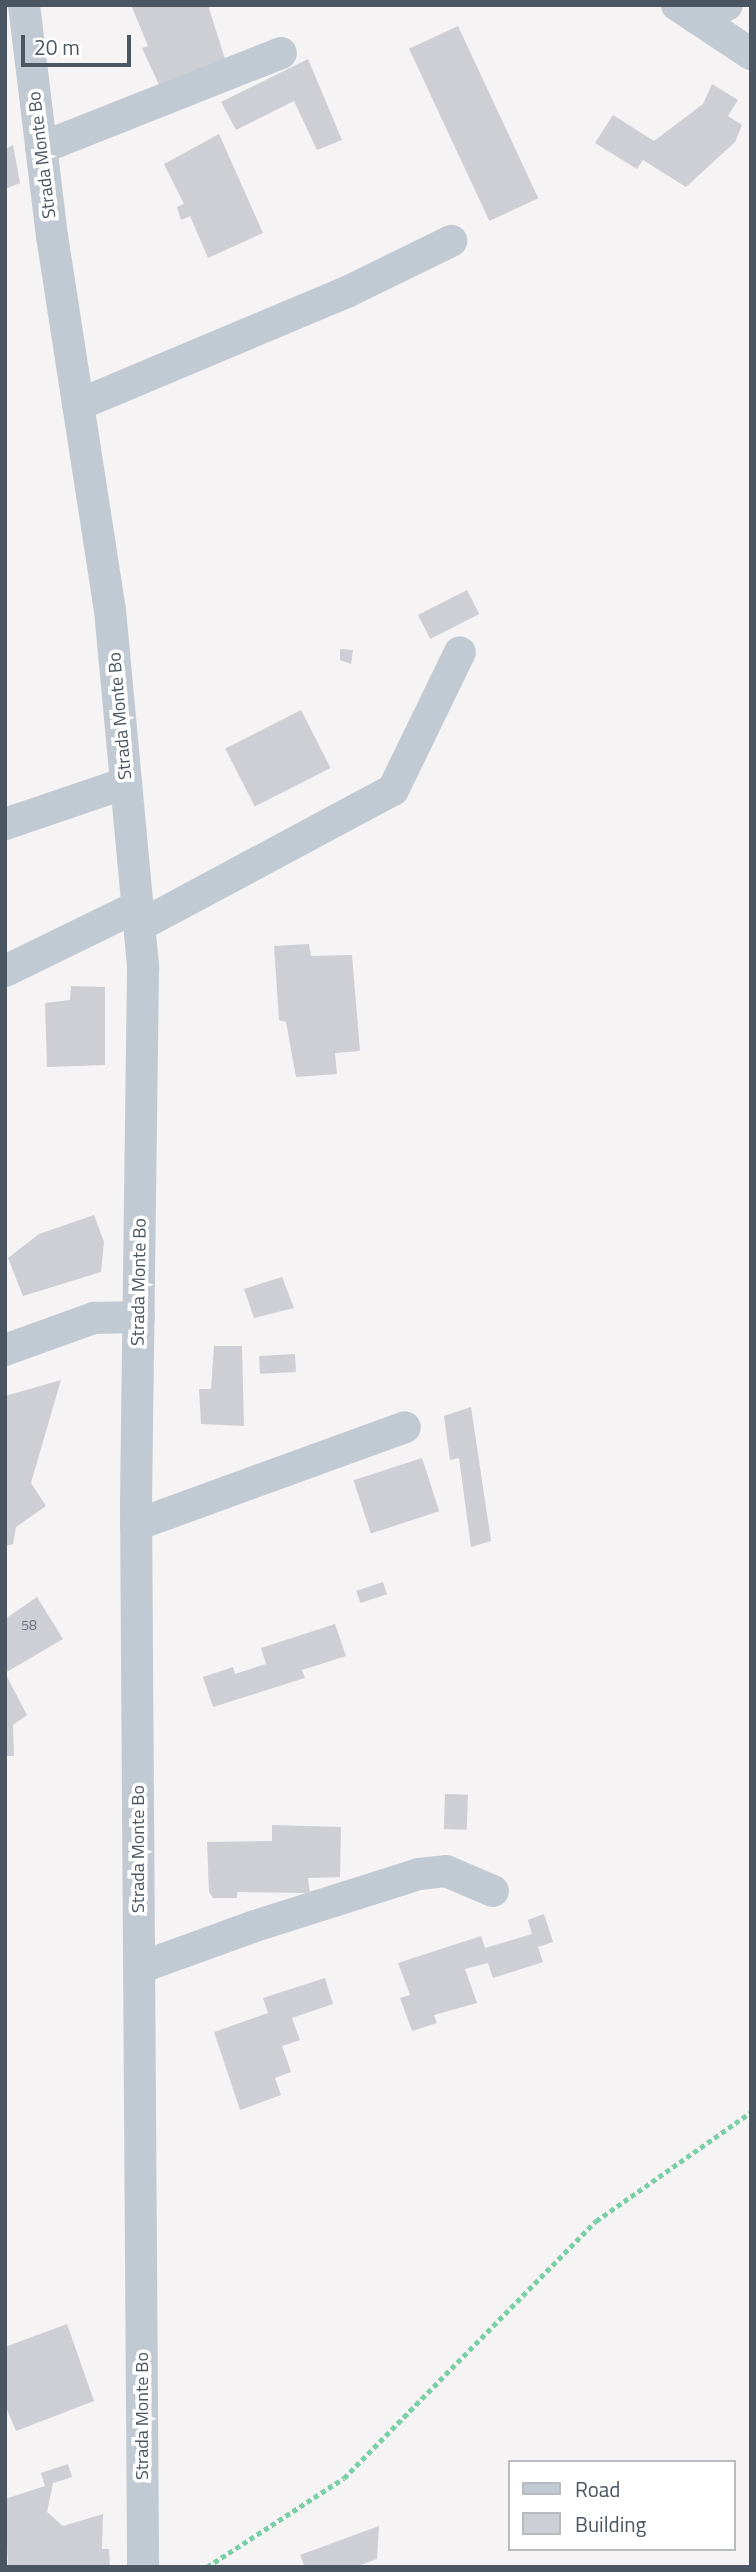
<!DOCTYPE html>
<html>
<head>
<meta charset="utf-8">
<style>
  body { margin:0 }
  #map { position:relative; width:756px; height:2572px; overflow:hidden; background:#f5f3f3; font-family:"Titillium Web",sans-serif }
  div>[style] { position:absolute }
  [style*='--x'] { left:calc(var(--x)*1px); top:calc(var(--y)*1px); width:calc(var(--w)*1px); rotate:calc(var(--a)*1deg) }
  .building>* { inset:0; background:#cdcfd5; transform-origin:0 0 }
  .path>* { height:4.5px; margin-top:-2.25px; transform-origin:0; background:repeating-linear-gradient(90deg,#7ad0a6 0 5px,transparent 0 8.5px) }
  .minor>* { height:32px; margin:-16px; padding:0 16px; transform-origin:16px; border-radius:16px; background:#c1cad2 }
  span { translate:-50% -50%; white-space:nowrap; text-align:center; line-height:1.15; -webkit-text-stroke:7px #fff; paint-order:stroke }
  .number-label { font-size:14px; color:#6b747e }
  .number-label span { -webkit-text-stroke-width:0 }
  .street-label { font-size:18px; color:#4a5661 }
  .frame { position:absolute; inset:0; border:7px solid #4a5661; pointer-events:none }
  .legend { position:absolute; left:508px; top:2460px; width:228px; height:91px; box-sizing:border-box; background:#fff; border:2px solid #b7bbc0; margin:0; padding:9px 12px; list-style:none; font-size:21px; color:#4a5661 }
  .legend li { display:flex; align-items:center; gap:14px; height:35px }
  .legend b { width:35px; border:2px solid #b7bbc0 }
  .scale { position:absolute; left:21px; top:35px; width:110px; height:32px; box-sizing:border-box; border:4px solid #4a5661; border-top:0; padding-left:9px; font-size:21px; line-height:24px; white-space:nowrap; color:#4a5661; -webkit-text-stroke:5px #fff; paint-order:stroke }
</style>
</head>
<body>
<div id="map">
  <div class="building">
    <div style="clip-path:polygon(131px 5px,208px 5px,225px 59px,160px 87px,142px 48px,148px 46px)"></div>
    <div style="left:458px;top:26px;width:190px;height:54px;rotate:65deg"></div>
    <div style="clip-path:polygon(308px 59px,342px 140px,317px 150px,294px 101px,236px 130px,221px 102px)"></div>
    <div style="clip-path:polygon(712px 84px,738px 100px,728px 116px,742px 125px,735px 142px,686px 187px,643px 160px,637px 169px,595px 143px,613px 115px,654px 141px,703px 104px)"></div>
    <div style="clip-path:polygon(219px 134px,263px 233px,208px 258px,190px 216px,181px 220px,177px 207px,184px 204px,164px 164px)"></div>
    <div style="clip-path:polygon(13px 145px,20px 183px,5px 189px,5px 149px)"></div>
    <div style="left:467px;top:590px;width:27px;height:55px;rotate:63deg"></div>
    <div style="clip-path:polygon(340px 649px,353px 650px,351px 664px,340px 660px)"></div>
    <div style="left:301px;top:710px;width:65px;height:85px;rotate:63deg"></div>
    <div style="clip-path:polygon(309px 944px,311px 956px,352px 955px,360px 1051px,335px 1053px,337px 1074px,296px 1077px,286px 1022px,279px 1020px,274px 946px)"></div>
    <div style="clip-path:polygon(71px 986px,105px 987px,105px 1065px,47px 1067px,45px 1003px,70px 1000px)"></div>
    <div style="clip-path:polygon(94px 1215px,104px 1242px,101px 1272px,23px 1296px,8px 1258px,39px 1234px)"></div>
    <div style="clip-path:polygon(282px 1277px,294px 1308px,254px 1318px,244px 1289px)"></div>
    <div style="clip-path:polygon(214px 1346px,242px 1346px,244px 1426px,201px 1424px,199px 1389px,211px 1389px)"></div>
    <div style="left:295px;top:1354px;width:18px;height:36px;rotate:87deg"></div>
    <div style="clip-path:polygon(61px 1380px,31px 1483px,46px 1506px,16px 1527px,13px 1544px,5px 1546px,5px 1396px)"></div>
    <div style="clip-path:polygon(471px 1407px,491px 1541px,471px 1547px,459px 1458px,450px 1460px,444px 1416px)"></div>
    <div style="left:422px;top:1458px;width:56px;height:72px;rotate:72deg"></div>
    <div style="left:383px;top:1582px;width:13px;height:28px;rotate:72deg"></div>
    <div style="clip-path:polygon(37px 1597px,63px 1639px,5px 1673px,5px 1619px)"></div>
    <div style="clip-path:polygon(335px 1624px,346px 1656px,302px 1670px,305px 1678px,213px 1707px,203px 1677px,233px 1667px,235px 1674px,266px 1664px,261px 1648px)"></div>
    <div style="clip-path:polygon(5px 1673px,27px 1715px,13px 1725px,14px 1756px,5px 1756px)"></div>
    <div style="left:445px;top:1794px;width:23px;height:35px;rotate:2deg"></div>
    <div style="clip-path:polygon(272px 1825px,341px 1827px,340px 1877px,308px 1878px,310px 1893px,237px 1892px,237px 1898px,213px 1898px,209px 1892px,207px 1842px,272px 1841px)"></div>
    <div style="clip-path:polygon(544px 1914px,553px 1942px,538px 1947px,543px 1962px,493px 1978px,488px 1963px,465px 1969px,477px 2003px,434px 2015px,437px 2023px,412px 2031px,400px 1998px,410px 1995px,398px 1963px,481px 1936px,485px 1948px,532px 1934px,528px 1920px)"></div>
    <div style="clip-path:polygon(325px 1978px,333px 2004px,292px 2018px,300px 2040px,282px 2046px,291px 2072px,275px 2078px,281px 2095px,240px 2110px,214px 2032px,268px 2013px,263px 1998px)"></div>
    <div style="clip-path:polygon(67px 2324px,94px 2401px,16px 2431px,5px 2405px,5px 2347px)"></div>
    <div style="clip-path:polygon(68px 2464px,72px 2477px,53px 2483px,47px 2512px,63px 2526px,103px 2514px,102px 2549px,109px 2549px,110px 2567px,8px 2567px,5px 2499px,45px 2486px,41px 2473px)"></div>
    <div style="clip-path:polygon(379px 2526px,377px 2559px,355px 2567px,305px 2567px,300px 2555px)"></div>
  </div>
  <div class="path">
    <div style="--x:207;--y:2567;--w:163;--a:-33"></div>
    <div style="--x:344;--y:2478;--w:360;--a:-45.6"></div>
    <div style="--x:596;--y:2221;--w:189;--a:-35.1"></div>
  </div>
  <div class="minor">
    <div style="--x:24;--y:5;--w:233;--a:83.1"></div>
    <div style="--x:52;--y:236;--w:378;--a:81.2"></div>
    <div style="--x:110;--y:610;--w:361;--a:84.7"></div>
    <div style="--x:143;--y:969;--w:533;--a:90.75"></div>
    <div style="--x:136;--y:1502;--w:1065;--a:89.62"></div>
    <div style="--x:677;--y:5;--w:89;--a:33.5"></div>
    <div style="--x:698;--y:19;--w:32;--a:-26"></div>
    <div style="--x:41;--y:148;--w:258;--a:-21.6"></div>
    <div style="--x:78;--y:405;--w:294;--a:-22.8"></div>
    <div style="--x:349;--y:291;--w:114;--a:-26.1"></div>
    <div style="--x:5;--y:824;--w:128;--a:-18.7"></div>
    <div style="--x:139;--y:926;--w:288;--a:-28.2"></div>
    <div style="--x:393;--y:790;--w:153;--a:-64.1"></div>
    <div style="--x:5;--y:971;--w:148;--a:-26"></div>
    <div style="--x:5;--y:1350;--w:95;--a:-19.8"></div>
    <div style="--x:94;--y:1318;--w:45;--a:-1.3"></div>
    <div style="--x:136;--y:1525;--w:286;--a:-20"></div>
    <div style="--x:139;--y:1968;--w:123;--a:-19.9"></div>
    <div style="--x:255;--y:1926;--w:172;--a:-17.6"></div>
    <div style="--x:419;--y:1874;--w:27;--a:-6"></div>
    <div style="--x:446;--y:1871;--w:51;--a:23.1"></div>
  </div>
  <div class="number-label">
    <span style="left:29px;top:1625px">58</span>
  </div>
  <div class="street-label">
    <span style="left:42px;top:155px;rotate:-97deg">Strada Monte Bo</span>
    <span style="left:120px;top:716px;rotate:-95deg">Strada Monte Bo</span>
    <span style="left:139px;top:1282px;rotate:-89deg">Strada Monte Bo</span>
    <span style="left:138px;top:1849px;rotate:-90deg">Strada Monte Bo</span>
    <span style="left:142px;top:2416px;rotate:-90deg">Strada Monte Bo</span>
  </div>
  <div class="frame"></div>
  <ul class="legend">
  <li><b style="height:9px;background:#c1cad2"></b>Road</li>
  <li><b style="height:19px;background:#cdcfd5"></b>Building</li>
  </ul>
  <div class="scale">20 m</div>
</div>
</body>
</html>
